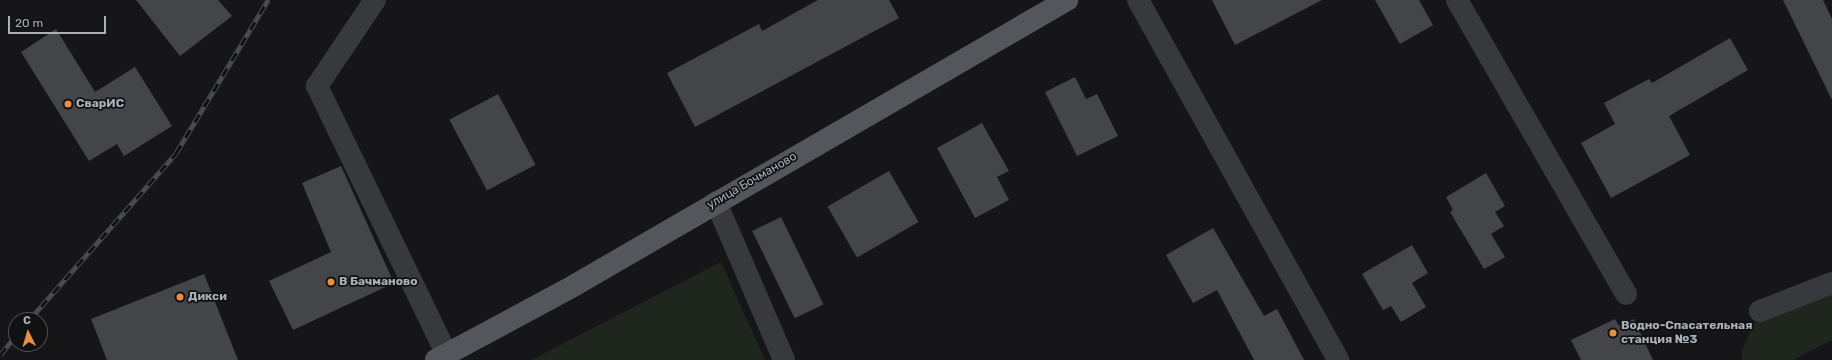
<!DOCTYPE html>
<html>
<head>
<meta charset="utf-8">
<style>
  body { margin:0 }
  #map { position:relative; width:1832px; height:360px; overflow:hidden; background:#161618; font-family:Rubik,sans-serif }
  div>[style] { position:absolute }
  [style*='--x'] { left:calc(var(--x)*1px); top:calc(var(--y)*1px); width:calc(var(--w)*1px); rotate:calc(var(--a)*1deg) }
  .green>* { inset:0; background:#1f261e }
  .building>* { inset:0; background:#434548; transform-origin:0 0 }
  .minor>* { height:22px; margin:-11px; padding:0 11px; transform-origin:11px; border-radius:11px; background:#37393d }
  .major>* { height:22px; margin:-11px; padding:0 11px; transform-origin:11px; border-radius:11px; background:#53575c }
  .rail>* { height:4.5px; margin-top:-2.25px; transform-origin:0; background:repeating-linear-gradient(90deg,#111113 0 9px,#4a4d52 0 18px); box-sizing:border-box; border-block:1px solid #4a4d52 }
  .dots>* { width:11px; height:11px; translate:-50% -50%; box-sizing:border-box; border:2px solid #111113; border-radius:50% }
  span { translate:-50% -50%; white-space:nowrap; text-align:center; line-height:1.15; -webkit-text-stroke:3.5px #111113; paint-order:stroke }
  .poi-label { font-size:12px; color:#a9b0b7; font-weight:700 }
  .left { translate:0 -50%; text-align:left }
  .street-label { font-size:12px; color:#a9b0b7 }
  .north { position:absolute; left:8px; top:312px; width:40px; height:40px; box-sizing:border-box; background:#111113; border:1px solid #4e5155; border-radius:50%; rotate:355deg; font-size:11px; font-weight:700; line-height:16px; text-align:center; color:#a9b0b7 }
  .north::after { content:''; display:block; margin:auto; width:14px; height:18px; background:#ea903c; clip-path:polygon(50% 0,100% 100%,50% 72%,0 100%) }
  .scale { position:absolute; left:8px; top:16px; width:98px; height:18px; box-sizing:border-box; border:2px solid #a9b0b7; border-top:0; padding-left:5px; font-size:12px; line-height:14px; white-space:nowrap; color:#a9b0b7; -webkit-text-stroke:3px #111113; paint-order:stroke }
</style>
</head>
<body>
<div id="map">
  <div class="green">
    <div style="clip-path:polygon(721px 262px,765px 360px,531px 360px)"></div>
    <div style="clip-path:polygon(1832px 292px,1832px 340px,1793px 360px,1742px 360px,1742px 350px,1755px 322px)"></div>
  </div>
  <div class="building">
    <div style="clip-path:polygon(136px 0,218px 0,232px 16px,180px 56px)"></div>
    <div style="clip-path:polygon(818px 0,889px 0,899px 18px,695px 127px,667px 73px,759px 24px,762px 31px)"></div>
    <div style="clip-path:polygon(1212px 0,1322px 0,1235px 45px)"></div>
    <div style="clip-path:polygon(1375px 0,1419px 0,1433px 25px,1400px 44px)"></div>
    <div style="clip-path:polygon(1783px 0,1823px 0,1832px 19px,1832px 100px)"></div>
    <div style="clip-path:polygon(56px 29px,95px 92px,135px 67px,172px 126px,124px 156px,117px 144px,89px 161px,21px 52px)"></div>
    <div style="clip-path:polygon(1730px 38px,1748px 70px,1669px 116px,1690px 155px,1611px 198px,1581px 143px,1615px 124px,1604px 103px,1649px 79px,1652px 83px)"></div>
    <div style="clip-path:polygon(1075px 77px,1086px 99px,1097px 94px,1118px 136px,1077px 156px,1045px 92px)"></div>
    <div style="left:498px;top:94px;width:80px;height:55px;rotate:62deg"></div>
    <div style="clip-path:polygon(982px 123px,1009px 171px,997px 177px,1009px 200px,975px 218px,937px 148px)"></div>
    <div style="clip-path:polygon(341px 166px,394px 283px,293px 330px,269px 281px,331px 252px,302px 183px)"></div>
    <div style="left:889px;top:171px;width:59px;height:71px;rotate:60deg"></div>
    <div style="clip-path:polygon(1486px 173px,1505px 206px,1495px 212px,1504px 226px,1491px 234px,1505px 257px,1484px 269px,1450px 212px,1453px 210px,1446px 197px)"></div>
    <div style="left:781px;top:217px;width:97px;height:32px;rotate:64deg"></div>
    <div style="clip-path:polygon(1213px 228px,1264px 316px,1277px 309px,1304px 360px,1254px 360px,1217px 290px,1193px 303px,1166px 255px)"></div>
    <div style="clip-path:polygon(1412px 245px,1428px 273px,1412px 283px,1426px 307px,1401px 322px,1391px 306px,1383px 310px,1362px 274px)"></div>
    <div style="clip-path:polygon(204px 274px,238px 360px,107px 360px,91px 319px)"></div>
    <div style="clip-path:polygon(1615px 319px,1619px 326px,1634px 319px,1653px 360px,1581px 360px,1571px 340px)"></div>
  </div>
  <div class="minor">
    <div style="--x:375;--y:0;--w:104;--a:124"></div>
    <div style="--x:317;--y:86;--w:299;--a:64.2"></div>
    <div style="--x:1138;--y:0;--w:412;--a:60.9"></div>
    <div style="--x:1457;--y:0;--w:339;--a:60.1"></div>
    <div style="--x:716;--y:202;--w:172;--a:66.7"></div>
    <div style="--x:1760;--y:311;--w:77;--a:-21.3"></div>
  </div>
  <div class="major">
    <div style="--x:436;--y:360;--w:158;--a:-28.3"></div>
    <div style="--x:575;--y:285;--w:569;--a:-30.08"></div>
  </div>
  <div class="rail">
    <div style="--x:29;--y:320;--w:222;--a:-48.6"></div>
    <div style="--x:176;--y:153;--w:179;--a:-59"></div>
    <div style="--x:0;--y:355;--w:26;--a:-51"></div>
  </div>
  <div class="dots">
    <div style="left:68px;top:104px;background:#ea903c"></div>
    <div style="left:331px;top:282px;background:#ea903c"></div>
    <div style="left:180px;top:297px;background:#ea903c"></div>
    <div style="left:1613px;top:333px;background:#ea903c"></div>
  </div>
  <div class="poi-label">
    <span class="left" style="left:76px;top:104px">СварИС</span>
    <span class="left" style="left:339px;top:282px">В Бачманово</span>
    <span class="left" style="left:188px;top:297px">Дикси</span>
    <span class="left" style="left:1621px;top:333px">Водно-Спасательная<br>станция №3</span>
  </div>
  <div class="street-label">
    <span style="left:752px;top:181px;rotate:-30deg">улица Бочманово</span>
  </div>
  <div class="north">С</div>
  <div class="scale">20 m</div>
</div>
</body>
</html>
